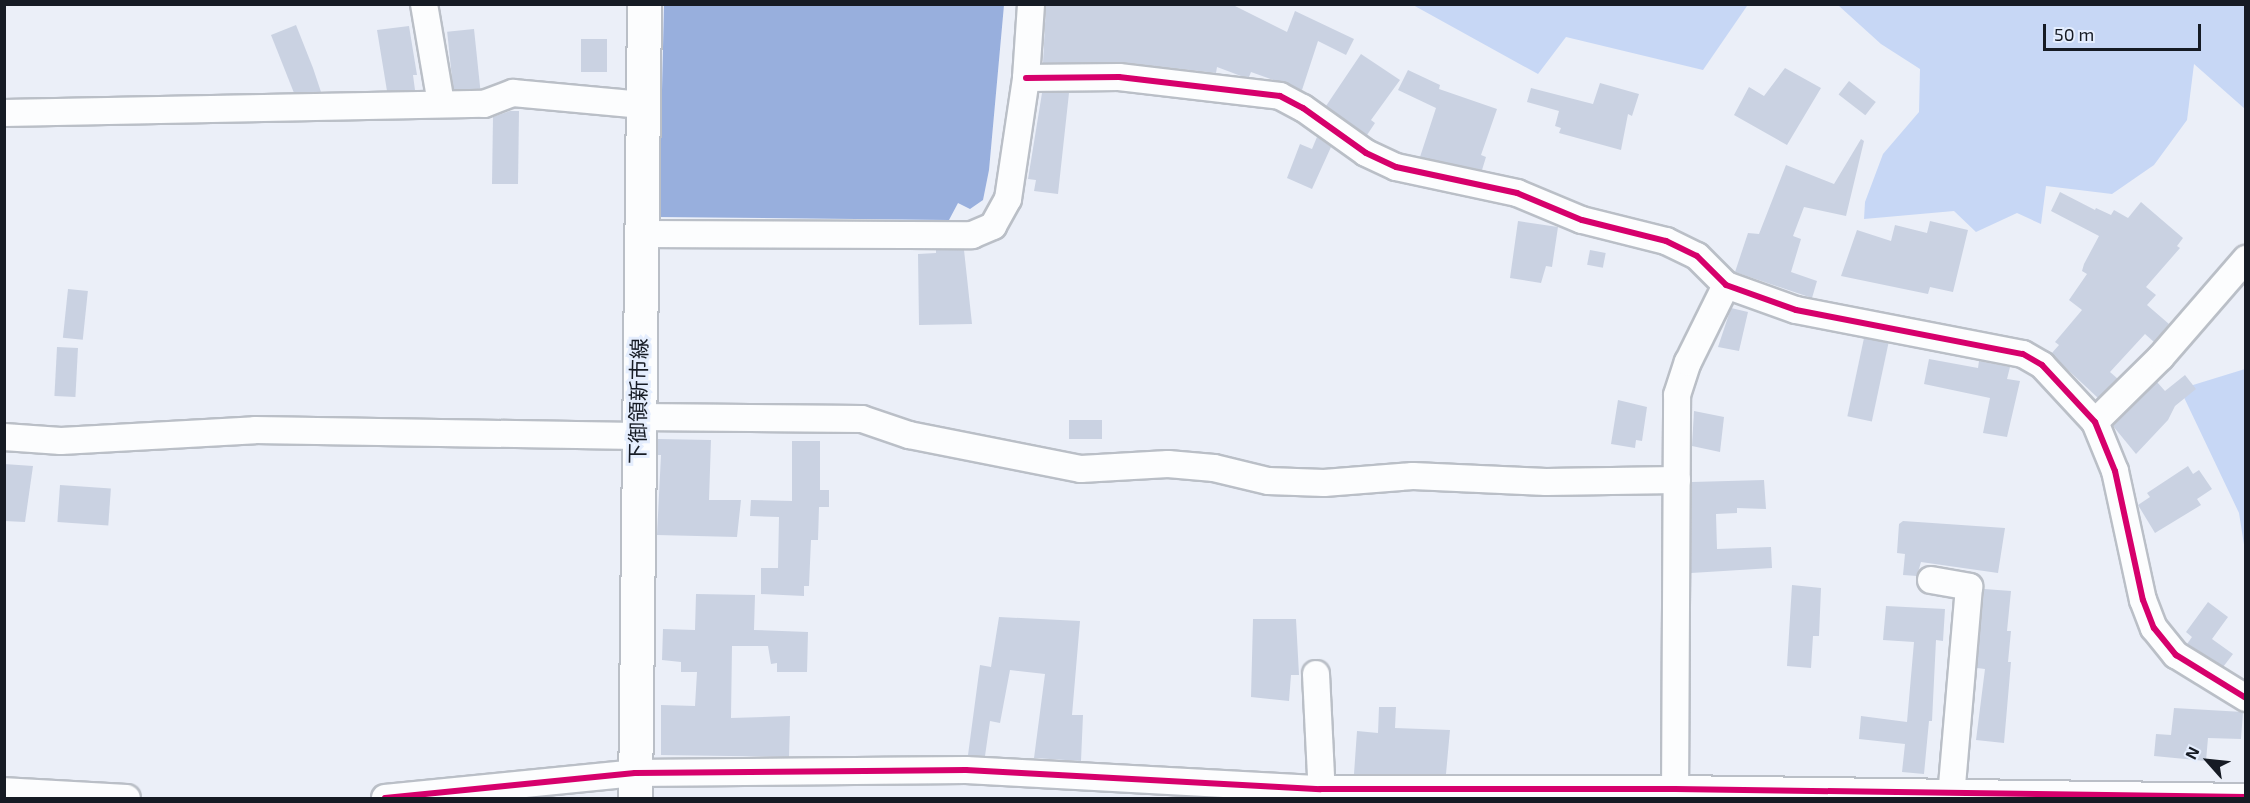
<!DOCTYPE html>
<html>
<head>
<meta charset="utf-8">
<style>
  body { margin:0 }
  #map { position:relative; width:2250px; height:803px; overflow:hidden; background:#ebeff8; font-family:"Exo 2","Noto Sans JP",sans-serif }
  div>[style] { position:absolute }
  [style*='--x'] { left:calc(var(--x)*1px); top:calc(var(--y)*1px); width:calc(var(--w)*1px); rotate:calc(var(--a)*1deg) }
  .green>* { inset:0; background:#c7d7f5 }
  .water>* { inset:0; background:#98afdd }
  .building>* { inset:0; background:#cad2e2; transform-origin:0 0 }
  .roads { filter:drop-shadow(2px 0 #babfc7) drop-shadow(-2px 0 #babfc7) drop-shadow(0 2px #babfc7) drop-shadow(0 -2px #babfc7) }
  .minor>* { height:26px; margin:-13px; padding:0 13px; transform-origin:13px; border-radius:13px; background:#fcfdfe }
  .major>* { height:33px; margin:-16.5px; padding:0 16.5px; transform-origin:16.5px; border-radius:16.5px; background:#fcfdfe }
  .cycleway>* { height:6px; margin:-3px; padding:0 3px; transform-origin:3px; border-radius:3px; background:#d6006c }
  span { translate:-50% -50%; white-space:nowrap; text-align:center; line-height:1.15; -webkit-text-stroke:6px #e5eefe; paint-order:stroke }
  .street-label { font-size:21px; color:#161b24 }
  .frame { position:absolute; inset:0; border:6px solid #161b24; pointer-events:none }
  .north { position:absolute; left:2178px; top:731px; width:60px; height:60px; -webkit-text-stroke:4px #e5eefe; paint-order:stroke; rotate:297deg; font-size:16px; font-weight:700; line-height:24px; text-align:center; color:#161b24 }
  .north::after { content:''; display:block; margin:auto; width:21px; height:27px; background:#161b24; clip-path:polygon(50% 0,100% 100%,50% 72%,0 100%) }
  .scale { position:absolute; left:2043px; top:24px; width:158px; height:27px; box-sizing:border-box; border:3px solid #161b24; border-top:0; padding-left:8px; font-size:18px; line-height:21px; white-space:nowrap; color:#161b24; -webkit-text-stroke:4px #e5eefe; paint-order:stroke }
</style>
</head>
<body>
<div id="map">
  <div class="green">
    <div style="clip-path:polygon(1413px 5px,1759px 5px,1747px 6px,1703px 70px,1566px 37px,1538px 74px)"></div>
    <div style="clip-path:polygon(1829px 5px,2245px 5px,2245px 109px,2194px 64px,2187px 120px,2154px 165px,2112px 194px,2046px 186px,2041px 224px,2017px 213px,1976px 232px,1954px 211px,1864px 219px,1865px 202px,1883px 154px,1919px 112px,1920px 69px,1881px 44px,1839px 6px)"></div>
    <div style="clip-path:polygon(2245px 369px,2245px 551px,2239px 513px,2180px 389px)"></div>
  </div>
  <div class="water">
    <div style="clip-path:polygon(664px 5px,1004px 5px,989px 170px,983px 200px,970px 209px,958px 203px,949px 220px,659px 217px)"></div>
  </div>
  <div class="building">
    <div style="clip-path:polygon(1046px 4px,1231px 4px,1287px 32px,1295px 11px,1354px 39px,1346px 55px,1318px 41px,1302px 90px,1251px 72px,1249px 77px,1241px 76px,1217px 67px,1216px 73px,1121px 62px,1043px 63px)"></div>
    <div style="clip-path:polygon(296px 25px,313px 68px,321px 92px,294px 93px,271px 35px)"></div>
    <div style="clip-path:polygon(409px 26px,417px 75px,413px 75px,415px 90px,387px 91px,377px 30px)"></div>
    <div style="left:474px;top:29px;width:60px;height:27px;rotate:84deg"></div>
    <div style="left:581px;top:39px;width:26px;height:33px"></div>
    <div style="clip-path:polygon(1361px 54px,1400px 80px,1371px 120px,1375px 123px,1367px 135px,1326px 106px)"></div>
    <div style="clip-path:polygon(1785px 68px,1821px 88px,1787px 145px,1734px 115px,1749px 87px,1764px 96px)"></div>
    <div style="clip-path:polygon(1408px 70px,1440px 85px,1439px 89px,1497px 109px,1481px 155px,1486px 157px,1482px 170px,1420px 157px,1436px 108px,1398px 90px)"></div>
    <div style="left:1849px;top:81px;width:34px;height:17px;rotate:38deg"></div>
    <div style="clip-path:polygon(1600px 83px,1639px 94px,1632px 116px,1628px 114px,1621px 150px,1559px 133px,1561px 128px,1555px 126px,1559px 111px,1527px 102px,1531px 88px,1593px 104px)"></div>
    <div style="clip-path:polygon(1042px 93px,1069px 93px,1058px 194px,1034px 191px,1036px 180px,1028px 179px)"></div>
    <div style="clip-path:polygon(510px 111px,519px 111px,518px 184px,492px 184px,493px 117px)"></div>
    <div style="clip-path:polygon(1317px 137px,1331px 147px,1312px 189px,1287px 178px,1300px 144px,1312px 149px)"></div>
    <div style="clip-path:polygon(1861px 139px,1864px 141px,1846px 216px,1804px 207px,1793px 236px,1801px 239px,1791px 272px,1817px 281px,1812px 298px,1735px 272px,1748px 233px,1759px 234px,1786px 165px,1834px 184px)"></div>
    <div style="clip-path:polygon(2060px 192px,2095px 210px,2096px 208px,2111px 215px,2114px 210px,2128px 218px,2141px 202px,2183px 238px,2177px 246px,2180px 248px,2146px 287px,2156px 295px,2147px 305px,2169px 324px,2154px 342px,2145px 334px,2110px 372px,2118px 379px,2098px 398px,2051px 354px,2059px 345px,2055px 342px,2082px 310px,2069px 300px,2087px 274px,2082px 271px,2084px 264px,2099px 236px,2051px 211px)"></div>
    <div style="clip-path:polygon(1518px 221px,1558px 227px,1552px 267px,1546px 266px,1541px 283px,1510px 278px)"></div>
    <div style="clip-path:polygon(1930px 221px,1968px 230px,1953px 292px,1930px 287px,1928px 294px,1841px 276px,1857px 230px,1891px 241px,1895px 225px,1927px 233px)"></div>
    <div style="clip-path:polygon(936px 250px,964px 250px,972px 324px,919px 325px,918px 254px,936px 253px)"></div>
    <div style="left:1590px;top:250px;width:16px;height:15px;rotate:11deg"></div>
    <div style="left:68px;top:289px;width:20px;height:49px;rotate:6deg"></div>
    <div style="clip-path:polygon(1731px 308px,1748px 312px,1739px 351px,1718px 347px)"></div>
    <div style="left:1864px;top:338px;width:25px;height:80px;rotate:12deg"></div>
    <div style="left:57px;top:347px;width:21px;height:49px;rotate:3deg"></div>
    <div style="clip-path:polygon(1929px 359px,1978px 368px,1979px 361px,2010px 367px,2007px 379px,2020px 381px,2007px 437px,1983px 433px,1990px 398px,1924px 384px)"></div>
    <div style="clip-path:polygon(2185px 375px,2196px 389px,2175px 406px,2168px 420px,2136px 454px,2113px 426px,2157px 382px,2165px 391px)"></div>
    <div style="clip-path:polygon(1618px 400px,1647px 407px,1642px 441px,1636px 440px,1635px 448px,1611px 444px)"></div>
    <div style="clip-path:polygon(1694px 411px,1724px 417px,1720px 452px,1692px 446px)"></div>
    <div style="left:1069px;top:420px;width:33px;height:19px"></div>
    <div style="clip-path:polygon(658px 439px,711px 440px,709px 500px,741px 500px,737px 537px,657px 535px,661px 455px,658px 455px)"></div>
    <div style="clip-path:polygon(792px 441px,820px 441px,820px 490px,829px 490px,829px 507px,819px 507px,818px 540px,811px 540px,809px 586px,804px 586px,804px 596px,761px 594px,761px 568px,778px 568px,779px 517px,750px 516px,751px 500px,792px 501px)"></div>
    <div style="clip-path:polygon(4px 464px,33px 466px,25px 522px,4px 521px)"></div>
    <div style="clip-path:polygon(2188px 466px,2193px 474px,2199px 470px,2212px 489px,2197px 499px,2201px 505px,2155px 533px,2138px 505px,2150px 497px,2147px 493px)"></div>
    <div style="clip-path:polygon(1764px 480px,1766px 509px,1737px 508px,1737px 513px,1716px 514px,1717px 549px,1771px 547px,1772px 568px,1691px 573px,1692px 482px)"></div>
    <div style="left:60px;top:485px;width:51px;height:37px;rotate:4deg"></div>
    <div style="clip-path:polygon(1903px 521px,2005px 528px,1998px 573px,1921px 562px,1917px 576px,1903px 575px,1905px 554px,1897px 553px,1899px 524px)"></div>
    <div style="clip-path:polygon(1792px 585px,1821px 588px,1819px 636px,1813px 636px,1811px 668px,1787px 666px)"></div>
    <div style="clip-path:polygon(1984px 589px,2011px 591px,2007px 631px,2011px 631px,2008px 662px,2011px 662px,2004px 743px,1976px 740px,1985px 669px,1977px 668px)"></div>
    <div style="clip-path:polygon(696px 594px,755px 595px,754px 630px,808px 632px,807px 672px,777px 672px,777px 663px,771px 664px,768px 646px,732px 646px,731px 718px,790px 716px,789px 757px,661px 755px,661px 705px,695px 706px,697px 672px,681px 672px,681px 662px,662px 660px,663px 629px,695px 630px)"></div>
    <div style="clip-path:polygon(2208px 602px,2228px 617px,2212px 639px,2233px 654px,2223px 667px,2187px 644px,2192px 637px,2186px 632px)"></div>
    <div style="clip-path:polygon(1886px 606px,1945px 609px,1943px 641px,1936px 640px,1932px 721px,1929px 721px,1924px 774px,1902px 772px,1905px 744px,1859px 739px,1861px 716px,1907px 722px,1914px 642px,1883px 640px)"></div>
    <div style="clip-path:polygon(999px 617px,1080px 621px,1072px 715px,1083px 715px,1081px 761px,1034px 758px,1045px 674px,1010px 670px,1000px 723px,990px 721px,985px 756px,968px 755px,980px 665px,991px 667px)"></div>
    <div style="clip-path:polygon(1253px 619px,1296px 619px,1299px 675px,1291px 675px,1289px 701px,1251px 697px)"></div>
    <div style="clip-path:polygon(1379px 707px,1396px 707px,1395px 728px,1450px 730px,1446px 774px,1354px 774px,1357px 731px,1378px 733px)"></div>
    <div style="clip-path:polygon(2174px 708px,2243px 712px,2241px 739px,2208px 738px,2206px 761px,2154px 756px,2156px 734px,2171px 735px)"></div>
  </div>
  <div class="roads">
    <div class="minor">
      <div style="--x:424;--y:4;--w:100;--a:80.3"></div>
      <div style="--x:1026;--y:78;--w:93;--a:-0.6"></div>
      <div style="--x:1119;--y:77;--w:162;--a:6.7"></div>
      <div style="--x:1280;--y:96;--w:26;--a:28"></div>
      <div style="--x:1303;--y:108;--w:77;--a:35.5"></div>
      <div style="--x:1366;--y:153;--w:33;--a:25"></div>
      <div style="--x:1396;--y:167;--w:124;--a:12.1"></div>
      <div style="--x:1517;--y:193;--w:70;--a:22.6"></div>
      <div style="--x:1582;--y:220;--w:87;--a:14"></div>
      <div style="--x:1666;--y:241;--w:34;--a:26"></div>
      <div style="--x:1697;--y:256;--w:41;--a:45"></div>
      <div style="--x:1726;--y:285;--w:74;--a:19.7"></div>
      <div style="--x:1796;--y:310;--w:231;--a:11"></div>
      <div style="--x:2023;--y:354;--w:22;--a:30"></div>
      <div style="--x:2042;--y:365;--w:78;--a:47.1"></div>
      <div style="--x:2095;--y:422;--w:53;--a:67.8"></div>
      <div style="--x:2115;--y:471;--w:132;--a:77.8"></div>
      <div style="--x:2143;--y:600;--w:30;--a:69"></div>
      <div style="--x:2154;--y:628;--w:35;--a:51"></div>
      <div style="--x:2176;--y:655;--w:82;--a:31.6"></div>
      <div style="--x:4;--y:113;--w:480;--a:-1.1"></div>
      <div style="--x:484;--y:104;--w:31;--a:-21"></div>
      <div style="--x:513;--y:93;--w:130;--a:5.3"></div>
      <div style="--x:640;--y:234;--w:332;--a:0.2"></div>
      <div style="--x:972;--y:235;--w:23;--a:-23"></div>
      <div style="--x:993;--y:226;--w:31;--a:-61"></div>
      <div style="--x:1008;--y:199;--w:122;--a:-81.5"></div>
      <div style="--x:1026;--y:78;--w:74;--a:-86.1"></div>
      <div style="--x:638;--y:417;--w:224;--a:0.5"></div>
      <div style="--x:862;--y:419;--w:50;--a:18.8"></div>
      <div style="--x:909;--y:435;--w:175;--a:11.2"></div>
      <div style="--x:1081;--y:469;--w:87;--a:-3.3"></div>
      <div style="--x:1168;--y:464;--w:46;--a:5"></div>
      <div style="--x:1214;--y:468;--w:56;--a:13.5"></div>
      <div style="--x:1268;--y:481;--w:56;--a:2"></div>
      <div style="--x:1324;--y:483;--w:89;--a:-4.5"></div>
      <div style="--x:1413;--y:476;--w:133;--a:2.6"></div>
      <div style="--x:1546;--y:482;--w:131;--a:-0.9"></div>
      <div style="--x:2095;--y:422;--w:93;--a:-44.6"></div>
      <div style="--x:2161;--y:357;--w:130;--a:-49.1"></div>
      <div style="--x:4;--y:437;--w:57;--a:4"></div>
      <div style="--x:61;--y:441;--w:194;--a:-3.2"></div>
      <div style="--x:255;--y:430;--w:382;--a:0.9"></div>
      <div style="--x:1931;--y:580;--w:39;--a:10"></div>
      <div style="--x:1969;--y:587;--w:209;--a:94.9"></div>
      <div style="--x:1316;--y:674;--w:124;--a:87.2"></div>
      <div style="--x:4;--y:791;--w:123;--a:3.3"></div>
      <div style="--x:385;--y:798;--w:251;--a:-5.7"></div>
      <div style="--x:635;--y:773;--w:331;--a:-0.5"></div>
      <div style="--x:966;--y:770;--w:355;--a:3.1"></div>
      <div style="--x:1320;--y:789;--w:355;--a:0"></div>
      <div style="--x:1675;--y:789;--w:571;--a:0.8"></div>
      <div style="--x:1675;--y:798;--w:403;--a:-89.7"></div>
      <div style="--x:1677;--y:395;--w:35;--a:-72"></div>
      <div style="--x:1688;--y:362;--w:86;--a:-63.7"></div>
    </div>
    <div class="major">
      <div style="--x:635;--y:798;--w:794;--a:-89.35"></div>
    </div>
  </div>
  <div class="cycleway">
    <div style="--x:1026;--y:78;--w:93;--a:-0.6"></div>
    <div style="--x:1119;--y:77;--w:162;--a:6.7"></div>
    <div style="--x:1280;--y:96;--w:26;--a:28"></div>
    <div style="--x:1303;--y:108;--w:77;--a:35.5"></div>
    <div style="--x:1366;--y:153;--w:33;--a:25"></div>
    <div style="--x:1396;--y:167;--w:124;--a:12.1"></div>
    <div style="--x:1517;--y:193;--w:70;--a:22.6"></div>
    <div style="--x:1582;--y:220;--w:87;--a:14"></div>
    <div style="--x:1666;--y:241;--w:34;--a:26"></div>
    <div style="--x:1697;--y:256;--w:41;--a:45"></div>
    <div style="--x:1726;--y:285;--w:74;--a:19.7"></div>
    <div style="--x:1796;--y:310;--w:231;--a:11"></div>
    <div style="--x:2023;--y:354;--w:22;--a:30"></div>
    <div style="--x:2042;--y:365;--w:78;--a:47.1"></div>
    <div style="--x:2095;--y:422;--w:53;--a:67.8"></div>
    <div style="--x:2115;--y:471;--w:132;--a:77.8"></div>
    <div style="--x:2143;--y:600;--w:30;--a:69"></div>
    <div style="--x:2154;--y:628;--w:35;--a:51"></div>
    <div style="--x:2176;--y:655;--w:82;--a:31.6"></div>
    <div style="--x:385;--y:798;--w:251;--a:-5.7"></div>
    <div style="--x:635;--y:773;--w:331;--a:-0.5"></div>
    <div style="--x:966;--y:770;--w:355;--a:3.1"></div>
    <div style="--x:1320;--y:789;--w:355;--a:0"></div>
    <div style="--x:1675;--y:789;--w:571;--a:0.8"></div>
  </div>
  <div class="street-label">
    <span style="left:638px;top:401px;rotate:-89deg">下御領新市線</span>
  </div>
  <div class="frame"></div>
  <div class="north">N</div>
  <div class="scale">50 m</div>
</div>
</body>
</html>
